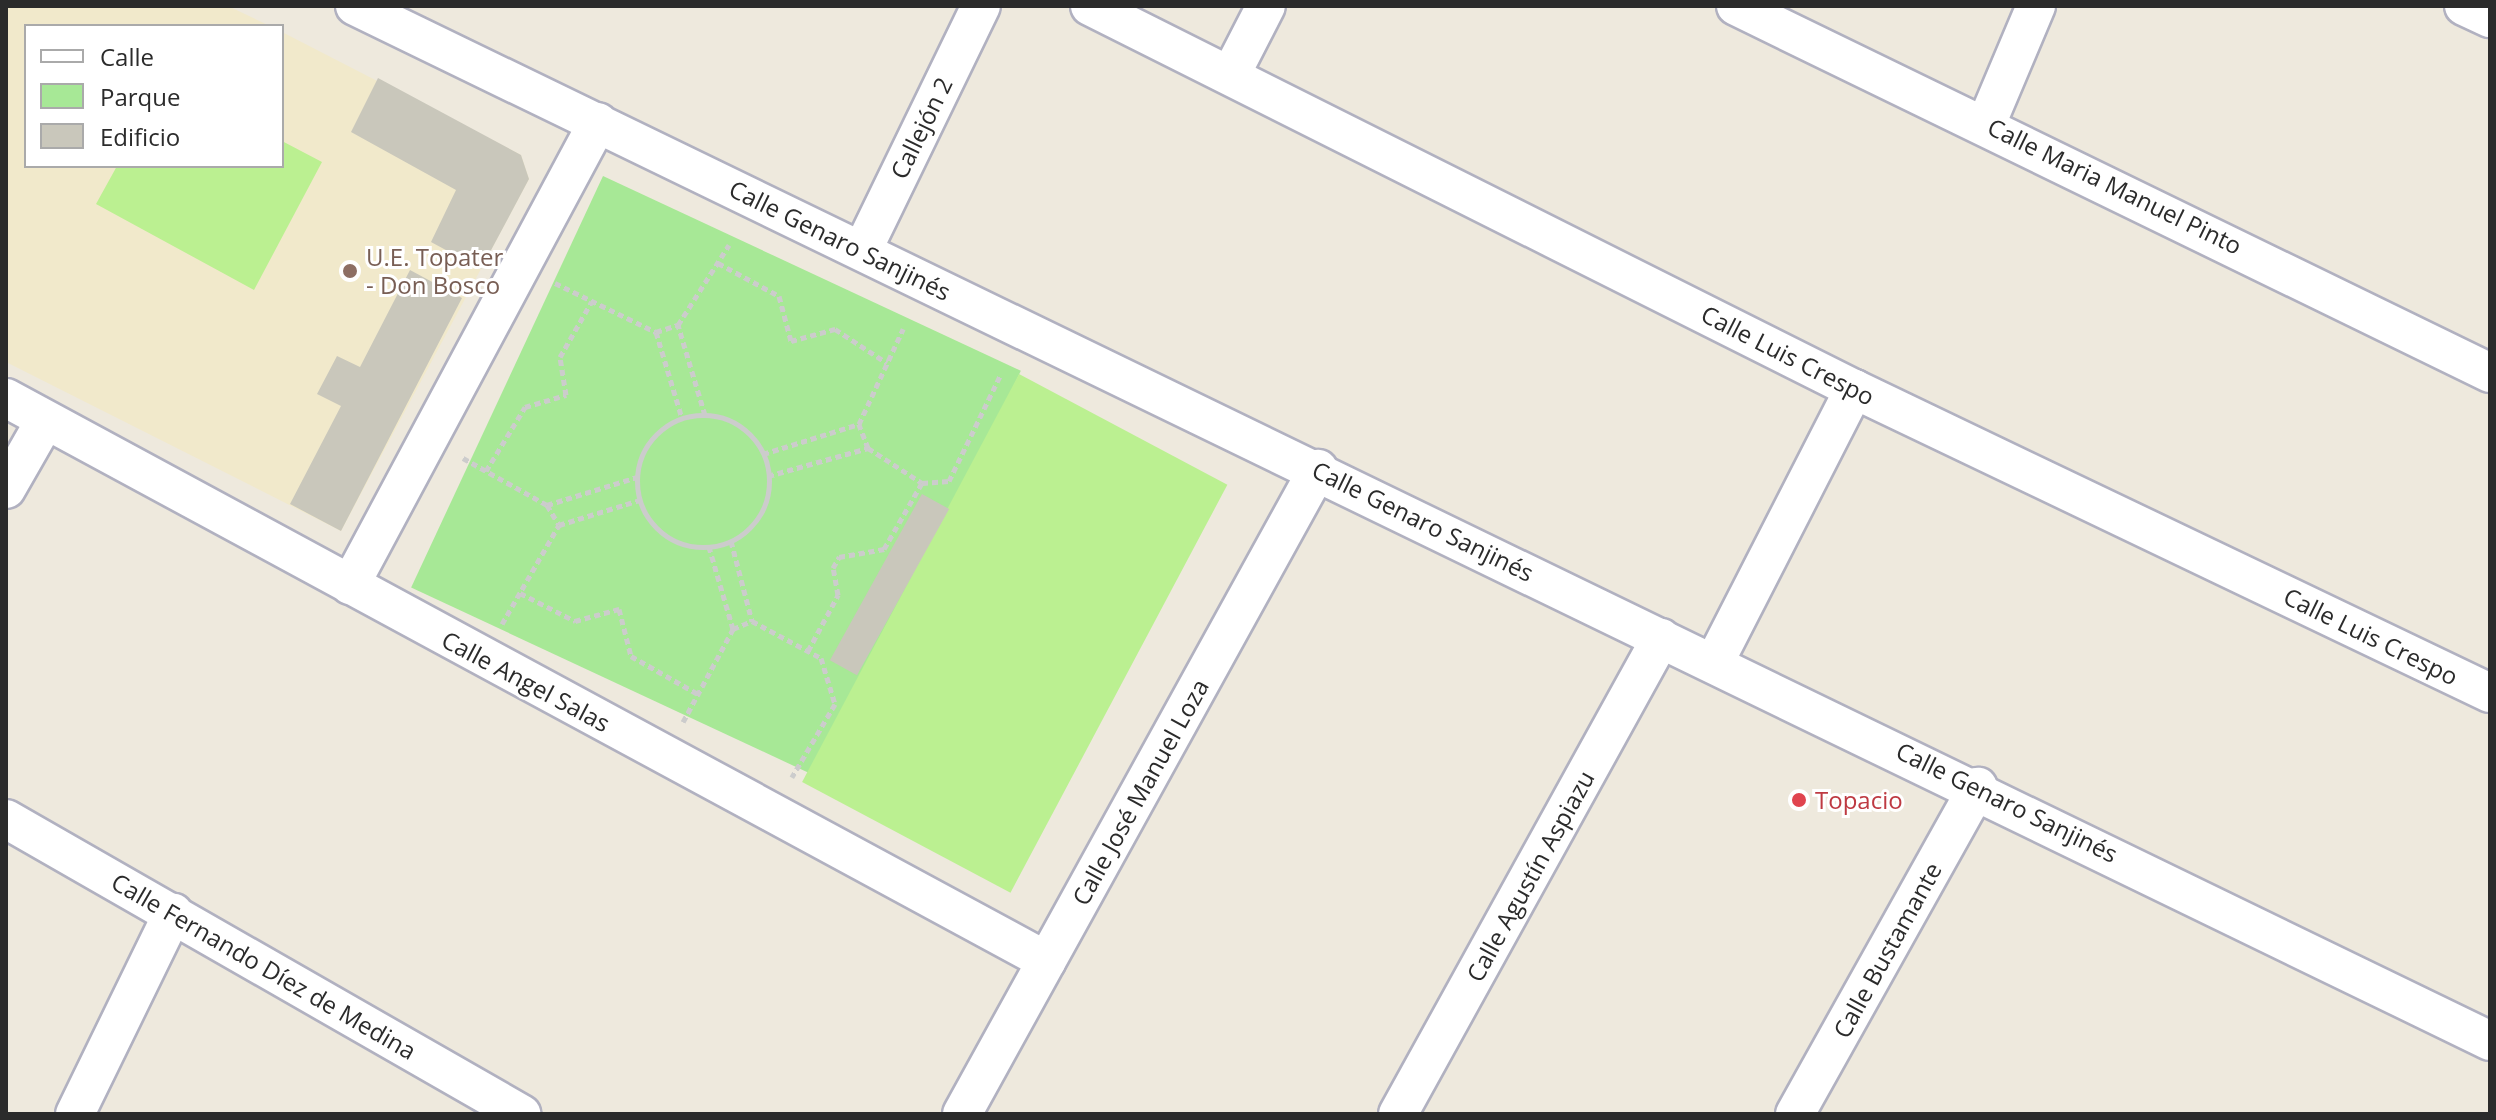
<!DOCTYPE html>
<html>
<head>
<meta charset="utf-8">
<style>
  body { margin:0 }
  #map { position:relative; width:2496px; height:1120px; overflow:hidden; background:#eee9dd; font-family:"Open Sans",sans-serif }
  div>[style] { position:absolute }
  [style*='--x'] { left:calc(var(--x)*1px); top:calc(var(--y)*1px); width:calc(var(--w)*1px); rotate:calc(var(--a)*1deg) }
  .education>* { inset:0; background:#f1e9cb }
  .green>* { inset:0; background:#a7e896; transform-origin:0 0 }
  .pitch>* { inset:0; background:#bbf091; transform-origin:0 0 }
  .building>* { inset:0; background:#c9c7bb; transform-origin:0 0 }
  .path>* { height:5px; margin-top:-2.5px; transform-origin:0; background:repeating-linear-gradient(90deg,#ccc 0 6px,transparent 0 10px) }
  .path>.ring { margin:-2.5px; padding:0; box-sizing:content-box; background:none; border:5px solid #ccc; border-radius:50% }
  .roads { filter:drop-shadow(2px 0 #b1b1c0) drop-shadow(-2px 0 #b1b1c0) drop-shadow(0 2px #b1b1c0) drop-shadow(0 -2px #b1b1c0) }
  .minor>* { height:38px; margin:-19px; padding:0 19px; transform-origin:19px; border-radius:19px; background:#fff }
  .dots>* { width:22px; height:22px; translate:-50% -50%; box-sizing:border-box; border:4px solid #fff; border-radius:50% }
  span { translate:-50% -50%; white-space:nowrap; text-align:center; line-height:1.15; -webkit-text-stroke:6px #fff; paint-order:stroke }
  .street-label { font-size:24px; color:#2b2b2b }
  .education-label { font-size:24px; color:#785e54 }
  .left { translate:0 -50%; text-align:left }
  .health-label { font-size:24px; color:#be3a42 }
  .frame { position:absolute; inset:0; border:8px solid #2b2b2b; pointer-events:none }
  .legend { position:absolute; left:24px; top:24px; width:260px; height:144px; box-sizing:border-box; background:#fff; border:2px solid #aaa; margin:0; padding:10px 14px; list-style:none; font-size:24px; color:#2b2b2b }
  .legend li { display:flex; align-items:center; gap:16px; height:40px }
  .legend b { width:40px; border:2px solid #aaa }
</style>
</head>
<body>
<div id="map">
  <div class="education">
    <div style="clip-path:polygon(228px 6px,270px 26px,26px 26px,26px 166px,282px 166px,282px 32px,521px 155px,529px 179px,341px 531px,6px 362px,7px 6px)"></div>
  </div>
  <div class="green">
    <div style="left:603px;top:176px;width:461px;height:454px;rotate:25deg"></div>
  </div>
  <div class="pitch">
    <div style="clip-path:polygon(282px 141px,322px 162px,254px 290px,96px 204px,117px 166px,282px 166px)"></div>
    <div style="left:1019px;top:374px;width:236px;height:462px;rotate:28deg"></div>
  </div>
  <div class="building">
    <div style="clip-path:polygon(378px 78px,521px 155px,529px 179px,481px 269px,431px 242px,456px 190px,351px 132px)"></div>
    <div style="clip-path:polygon(410px 270px,462px 298px,341px 531px,290px 504px,341px 406px,317px 394px,337px 356px,360px 367px)"></div>
    <div style="left:922px;top:494px;width:31px;height:190px;rotate:29deg"></div>
  </div>
  <div class="path">
    <div style="--x:718;--y:263;--w:69;--a:28.4"></div>
    <div style="--x:779;--y:296;--w:47;--a:75.1"></div>
    <div style="--x:791;--y:341;--w:46;--a:-15.3"></div>
    <div style="--x:835;--y:329;--w:62;--a:33.2"></div>
    <div style="--x:555;--y:283;--w:112;--a:25.9"></div>
    <div style="--x:656;--y:332;--w:23;--a:-18"></div>
    <div style="--x:656;--y:332;--w:90;--a:73.2"></div>
    <div style="--x:705;--y:415;--w:94;--a:-106.7"></div>
    <div style="--x:678;--y:325;--w:95;--a:-57.5"></div>
    <div class="ring" style="left:637px;top:415px;width:127px;height:127px"></div>
    <div style="--x:868;--y:448;--w:26;--a:-111"></div>
    <div style="--x:859;--y:424;--w:105;--a:-65.1"></div>
    <div style="--x:763;--y:454;--w:101;--a:-17.4"></div>
    <div style="--x:463;--y:458;--w:96;--a:29.2"></div>
    <div style="--x:547;--y:505;--w:94;--a:-17.3"></div>
    <div style="--x:486;--y:471;--w:75;--a:-58.6"></div>
    <div style="--x:525;--y:407;--w:43;--a:-16.3"></div>
    <div style="--x:566;--y:395;--w:38;--a:-99"></div>
    <div style="--x:560;--y:357;--w:64;--a:-60.3"></div>
    <div style="--x:768;--y:476;--w:104;--a:-15.6"></div>
    <div style="--x:868;--y:448;--w:64;--a:32.9"></div>
    <div style="--x:922;--y:483;--w:27;--a:-4"></div>
    <div style="--x:949;--y:481;--w:117;--a:-64.1"></div>
    <div style="--x:547;--y:505;--w:23;--a:59"></div>
    <div style="--x:731;--y:541;--w:83;--a:75.3"></div>
    <div style="--x:752;--y:621;--w:78;--a:28.2"></div>
    <div style="--x:821;--y:658;--w:48;--a:73.1"></div>
    <div style="--x:835;--y:704;--w:85;--a:120.5"></div>
    <div style="--x:520;--y:593;--w:62;--a:27"></div>
    <div style="--x:575;--y:621;--w:46;--a:-15.3"></div>
    <div style="--x:619;--y:609;--w:49;--a:75.7"></div>
    <div style="--x:631;--y:656;--w:77;--a:29.6"></div>
    <div style="--x:502;--y:624;--w:114;--a:-60.1"></div>
    <div style="--x:559;--y:525;--w:85;--a:-17.2"></div>
    <div style="--x:733;--y:629;--w:21;--a:-23"></div>
    <div style="--x:808;--y:651;--w:64;--a:-61.8"></div>
    <div style="--x:838;--y:595;--w:27;--a:-100"></div>
    <div style="--x:833;--y:568;--w:13;--a:-61"></div>
    <div style="--x:839;--y:557;--w:46;--a:-10.1"></div>
    <div style="--x:884;--y:549;--w:76;--a:-60.1"></div>
    <div style="--x:683;--y:722;--w:106;--a:-61.7"></div>
    <div style="--x:733;--y:629;--w:85;--a:-106.3"></div>
  </div>
  <div class="roads">
    <div class="minor">
      <div style="--x:355;--y:6;--w:2373;--a:25.86"></div>
      <div style="--x:1090;--y:6;--w:855;--a:26.63"></div>
      <div style="--x:1854;--y:389;--w:705;--a:25.55"></div>
      <div style="--x:1736;--y:6;--w:839;--a:25.95"></div>
      <div style="--x:2464;--y:6;--w:29;--a:25"></div>
      <div style="--x:1231;--y:74;--w:76;--a:-62.8"></div>
      <div style="--x:1987;--y:122;--w:126;--a:-67.1"></div>
      <div style="--x:862;--y:251;--w:272;--a:-64.1"></div>
      <div style="--x:6;--y:398;--w:1183;--a:28.41"></div>
      <div style="--x:6;--y:489;--w:78;--a:-60.2"></div>
      <div style="--x:350;--y:585;--w:525;--a:-61.82"></div>
      <div style="--x:1714;--y:663;--w:308;--a:-62.9"></div>
      <div style="--x:6;--y:819;--w:594;--a:29.8"></div>
      <div style="--x:75;--y:1114;--w:224;--a:-64"></div>
      <div style="--x:962;--y:1114;--w:737;--a:-61.1"></div>
      <div style="--x:1398;--y:1114;--w:544;--a:-61.08"></div>
      <div style="--x:1795;--y:1114;--w:375;--a:-60.8"></div>
    </div>
  </div>
  <div class="dots">
    <div style="left:350px;top:271px;background:#8d6e63"></div>
    <div style="left:1799px;top:800px;background:#e0444e"></div>
  </div>
  <div class="street-label">
    <span style="left:921px;top:128px;rotate:-64deg">Callejón 2</span>
    <span style="left:2115px;top:186px;rotate:26deg">Calle Maria Manuel Pinto</span>
    <span style="left:840px;top:240px;rotate:26deg">Calle Genaro Sanjinés</span>
    <span style="left:1788px;top:355px;rotate:27deg">Calle Luis Crespo</span>
    <span style="left:1423px;top:521px;rotate:26deg">Calle Genaro Sanjinés</span>
    <span style="left:2371px;top:636px;rotate:26deg">Calle Luis Crespo</span>
    <span style="left:526px;top:681px;rotate:28deg">Calle Angel Salas</span>
    <span style="left:1140px;top:792px;rotate:-61deg">Calle José Manuel Loza</span>
    <span style="left:2007px;top:802px;rotate:26deg">Calle Genaro Sanjinés</span>
    <span style="left:1530px;top:876px;rotate:-61deg">Calle Agustín Aspiazu</span>
    <span style="left:1887px;top:950px;rotate:-61deg">Calle Bustamante</span>
    <span style="left:264px;top:966px;rotate:30deg">Calle Fernando Díez de Medina</span>
  </div>
  <div class="education-label">
    <span class="left" style="left:366px;top:271px">U.E. Topater<br>- Don Bosco</span>
  </div>
  <div class="health-label">
    <span class="left" style="left:1815px;top:800px">Topacio</span>
  </div>
  <div class="frame"></div>
  <ul class="legend">
  <li><b style="height:10px;background:#fff"></b>Calle</li>
  <li><b style="height:22px;background:#a7e896"></b>Parque</li>
  <li><b style="height:22px;background:#c9c7bb"></b>Edificio</li>
  </ul>
</div>
</body>
</html>
